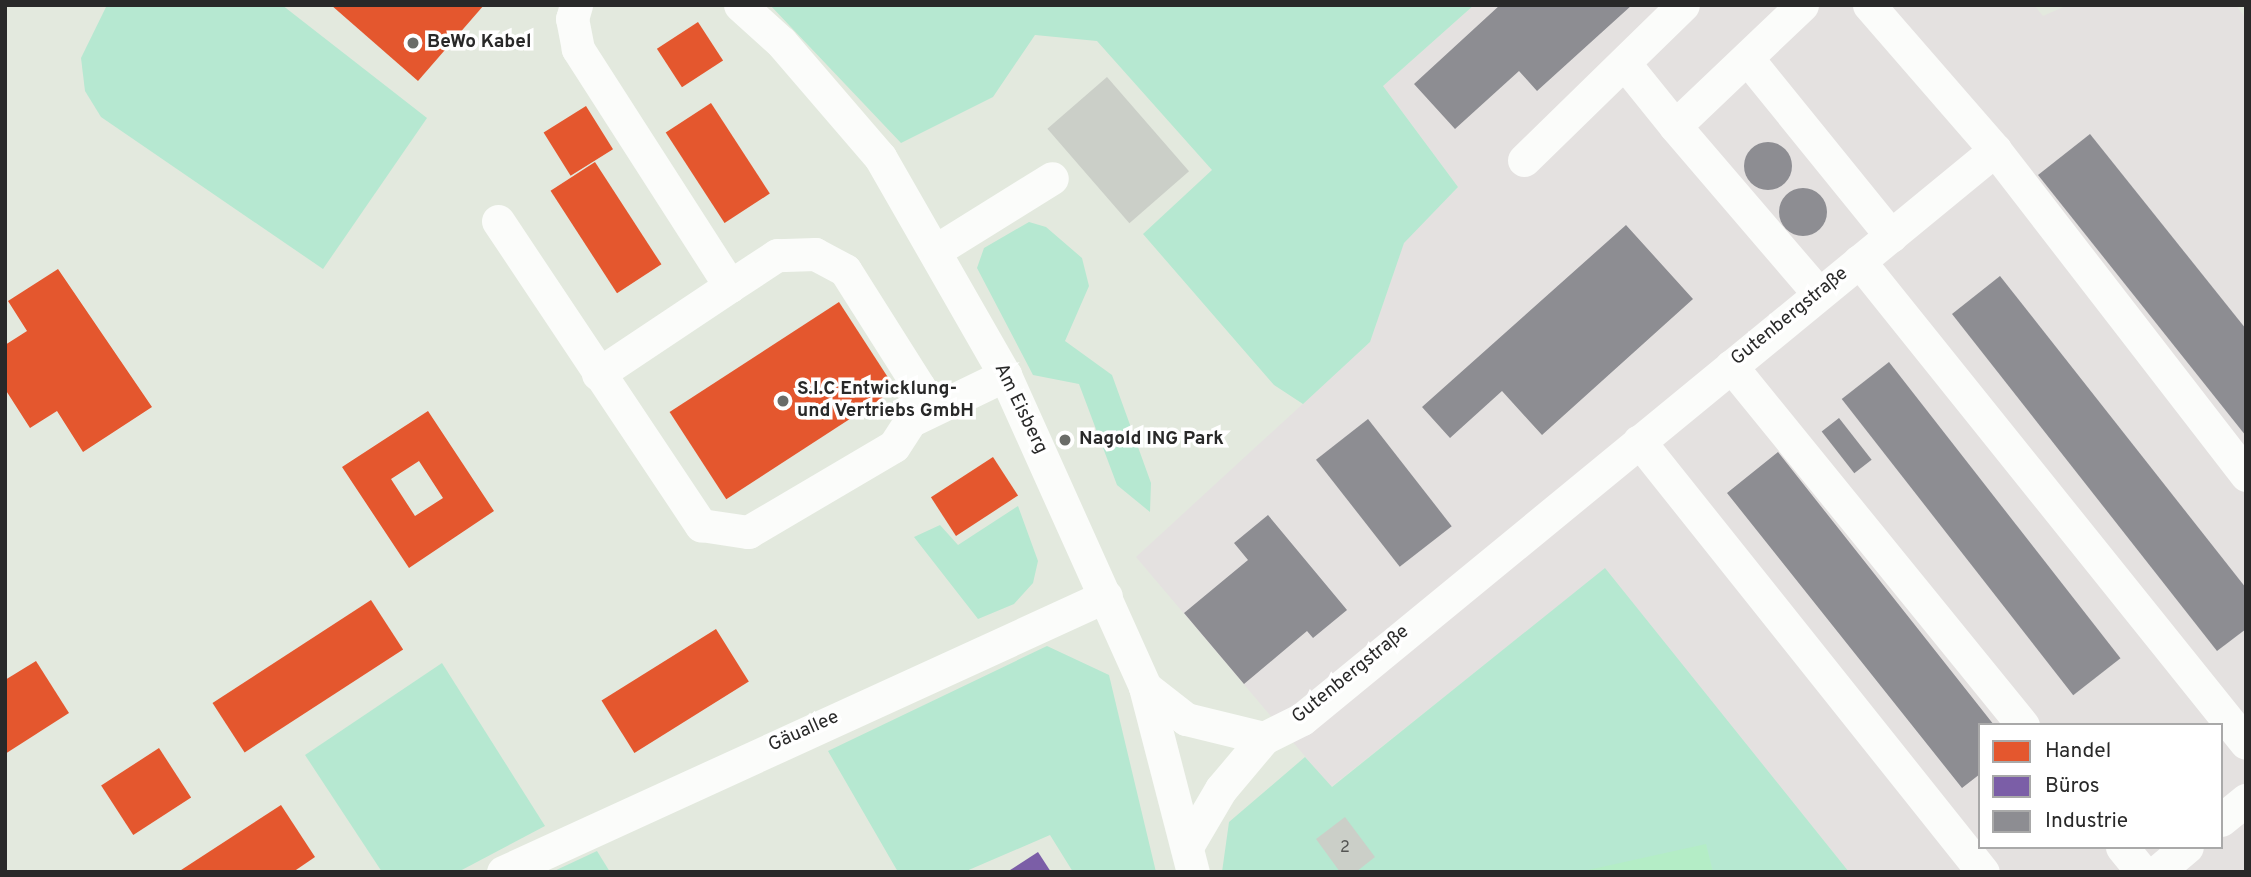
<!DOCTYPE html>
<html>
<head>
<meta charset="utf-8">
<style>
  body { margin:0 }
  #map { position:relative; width:2251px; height:877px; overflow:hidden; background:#e3e9de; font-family:Overpass,sans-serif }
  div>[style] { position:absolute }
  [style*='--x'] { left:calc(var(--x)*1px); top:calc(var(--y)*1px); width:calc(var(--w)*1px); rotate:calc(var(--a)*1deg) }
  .industrial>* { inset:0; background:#e4e1e0 }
  .green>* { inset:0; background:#b6e8d1 }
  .pitch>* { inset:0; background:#b4edc6 }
  .shops>* { inset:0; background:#e4572e; transform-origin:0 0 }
  .offices>* { inset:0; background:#7b5ea7 }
  .industry>* { inset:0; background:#8d8d92; transform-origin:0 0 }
  .round { border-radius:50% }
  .building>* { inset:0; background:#cbcfc8; transform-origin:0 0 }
  .minor>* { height:33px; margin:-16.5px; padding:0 16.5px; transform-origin:16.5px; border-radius:16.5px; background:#fbfcfa }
  .dots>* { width:19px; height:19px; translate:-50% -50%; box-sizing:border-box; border:4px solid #fff; border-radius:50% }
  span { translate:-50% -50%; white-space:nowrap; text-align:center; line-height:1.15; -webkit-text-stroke:7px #fff; paint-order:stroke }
  .number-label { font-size:16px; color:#545553 }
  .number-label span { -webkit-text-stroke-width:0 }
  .poi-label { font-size:19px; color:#292929; font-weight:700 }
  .left { translate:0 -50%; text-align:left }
  .street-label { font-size:19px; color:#292929 }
  .frame { position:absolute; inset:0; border:7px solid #292929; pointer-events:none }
  .legend { position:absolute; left:1978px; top:723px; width:245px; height:126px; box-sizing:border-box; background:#fff; border:2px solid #a9a9a9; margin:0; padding:9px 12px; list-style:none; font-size:21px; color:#292929 }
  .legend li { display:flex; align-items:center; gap:14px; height:35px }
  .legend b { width:35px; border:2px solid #a9a9a9 }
</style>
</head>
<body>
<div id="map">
  <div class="industrial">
    <div style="clip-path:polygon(evenodd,1474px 5px,2034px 5px,2043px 16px,2068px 5px,2236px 5px,2246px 19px,2246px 872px,1849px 872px,1605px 569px,1331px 787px,1136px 557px,1370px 342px,1404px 242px,1458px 187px,1383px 86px,1474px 5px,1980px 725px,2221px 725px,2221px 847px,1980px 847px,1980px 725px)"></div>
  </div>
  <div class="green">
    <div style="clip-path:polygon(107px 5px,282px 5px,427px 118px,323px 269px,101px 117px,85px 91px,81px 58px)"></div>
    <div style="clip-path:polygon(770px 5px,1474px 5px,1383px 86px,1458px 187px,1404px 243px,1370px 342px,1303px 404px,1274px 385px,1143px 234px,1212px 170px,1097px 41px,1035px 35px,993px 97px,901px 143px)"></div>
    <div style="clip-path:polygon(1029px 222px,1046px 227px,1082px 258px,1089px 286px,1065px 341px,1112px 375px,1151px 483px,1150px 512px,1117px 485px,1079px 384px,1033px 375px,977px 268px,984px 248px)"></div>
    <div style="clip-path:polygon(1018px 506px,1038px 561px,1033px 583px,1014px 604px,978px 619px,914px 537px,940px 525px,958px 545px)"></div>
    <div style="clip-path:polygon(1605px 568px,1849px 872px,1222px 872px,1229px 822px,1305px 757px,1332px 787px)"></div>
    <div style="clip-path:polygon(1047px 646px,1109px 675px,1156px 872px,1073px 872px,1050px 835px,964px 872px,898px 872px,828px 751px)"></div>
    <div style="clip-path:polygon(442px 663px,545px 826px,458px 872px,382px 872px,305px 755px)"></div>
    <div style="clip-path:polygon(597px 851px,610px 872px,552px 872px)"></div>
  </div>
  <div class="pitch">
    <div style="clip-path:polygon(1706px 844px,1713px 872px,1579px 872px)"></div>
  </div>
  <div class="shops">
    <div style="clip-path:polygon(331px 5px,484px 5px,418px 81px)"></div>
    <div style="left:698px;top:22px;width:46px;height:49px;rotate:57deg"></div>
    <div style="left:711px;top:103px;width:108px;height:54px;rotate:57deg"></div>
    <div style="left:586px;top:106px;width:51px;height:50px;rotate:58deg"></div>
    <div style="left:595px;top:162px;width:122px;height:53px;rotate:57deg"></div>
    <div style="clip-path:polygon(58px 269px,152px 407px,83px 452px,57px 411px,30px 428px,5px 389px,5px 345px,27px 331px,8px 301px)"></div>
    <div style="left:839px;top:302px;width:104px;height:202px;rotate:57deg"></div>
    <div style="clip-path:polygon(evenodd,428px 411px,494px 511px,409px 568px,342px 467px,428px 411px,419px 461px,443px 498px,415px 516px,391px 479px,419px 461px)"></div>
    <div style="left:993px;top:457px;width:46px;height:74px;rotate:57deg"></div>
    <div style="left:371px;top:600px;width:59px;height:189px;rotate:57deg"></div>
    <div style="left:716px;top:629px;width:62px;height:135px;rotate:58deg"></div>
    <div style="clip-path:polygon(36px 661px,69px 713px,5px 754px,5px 680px)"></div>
    <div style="left:159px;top:748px;width:59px;height:69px;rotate:57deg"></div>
    <div style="clip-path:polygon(281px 805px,315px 857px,293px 872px,178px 872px)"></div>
  </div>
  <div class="offices">
    <div style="clip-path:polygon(1038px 852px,1051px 872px,1007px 872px)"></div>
  </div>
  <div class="industry">
    <div style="clip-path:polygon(1500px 5px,1632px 5px,1537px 91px,1519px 71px,1455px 129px,1414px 84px)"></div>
    <div style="clip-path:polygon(2090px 134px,2246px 329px,2246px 436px,2038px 175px)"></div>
    <div class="round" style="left:1744px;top:142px;width:48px;height:48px"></div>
    <div class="round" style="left:1779px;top:188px;width:48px;height:48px"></div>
    <div style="clip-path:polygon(1626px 225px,1693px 299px,1542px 435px,1502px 391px,1450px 438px,1422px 407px)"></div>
    <div style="clip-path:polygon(2000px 276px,2246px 588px,2246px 629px,2217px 651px,1952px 314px)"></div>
    <div style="left:1889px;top:362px;width:376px;height:60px;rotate:52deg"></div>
    <div style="left:1839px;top:418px;width:53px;height:22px;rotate:52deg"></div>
    <div style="left:1368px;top:419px;width:136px;height:66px;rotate:52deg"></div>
    <div style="clip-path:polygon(1778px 452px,1994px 725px,1980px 725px,1980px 774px,1962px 788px,1727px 493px)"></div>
    <div style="clip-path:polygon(1268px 515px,1347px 610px,1313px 638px,1307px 631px,1244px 684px,1184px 613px,1248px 560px,1234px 543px)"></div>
  </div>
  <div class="building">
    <div style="left:1107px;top:77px;width:125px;height:79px;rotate:49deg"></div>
    <div style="clip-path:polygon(1345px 817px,1375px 857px,1356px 872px,1340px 872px,1316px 839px)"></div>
  </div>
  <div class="minor">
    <div style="--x:740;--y:5;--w:55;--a:42.1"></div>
    <div style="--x:781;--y:42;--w:152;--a:49.3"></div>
    <div style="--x:880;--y:157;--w:251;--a:60.2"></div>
    <div style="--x:1005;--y:375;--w:342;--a:65.8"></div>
    <div style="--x:1145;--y:687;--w:191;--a:75.5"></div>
    <div style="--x:1802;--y:5;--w:175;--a:136.4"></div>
    <div style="--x:1675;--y:126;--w:221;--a:49.4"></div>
    <div style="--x:1869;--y:5;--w:192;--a:49"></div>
    <div style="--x:1995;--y:150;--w:411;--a:52.3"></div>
    <div style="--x:1747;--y:58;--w:229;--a:51"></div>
    <div style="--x:1625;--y:64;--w:80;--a:51.1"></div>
    <div style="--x:1524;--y:160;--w:222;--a:-44.3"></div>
    <div style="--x:498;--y:221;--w:366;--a:56.3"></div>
    <div style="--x:701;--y:525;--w:48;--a:8.5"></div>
    <div style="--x:748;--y:532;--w:169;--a:-30.5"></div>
    <div style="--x:894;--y:446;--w:30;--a:-57"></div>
    <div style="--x:910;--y:421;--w:35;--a:-75"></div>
    <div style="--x:919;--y:387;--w:138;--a:-122.3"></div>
    <div style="--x:845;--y:270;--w:34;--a:-152"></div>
    <div style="--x:815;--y:254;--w:38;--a:178"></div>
    <div style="--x:777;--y:255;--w:56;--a:146.6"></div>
    <div style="--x:730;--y:286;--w:282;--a:-122.7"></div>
    <div style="--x:578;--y:49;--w:31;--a:-101"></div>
    <div style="--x:572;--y:19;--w:15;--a:-74"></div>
    <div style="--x:938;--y:249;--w:134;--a:-31.9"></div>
    <div style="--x:1859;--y:261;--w:618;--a:51.24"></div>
    <div style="--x:1731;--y:366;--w:463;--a:50.9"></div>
    <div style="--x:598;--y:374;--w:159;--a:-33.7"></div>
    <div style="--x:910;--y:421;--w:106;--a:-25.8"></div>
    <div style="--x:1639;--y:441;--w:551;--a:51.41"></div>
    <div style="--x:1145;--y:687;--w:52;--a:38"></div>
    <div style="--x:1186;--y:719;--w:80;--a:13.7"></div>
    <div style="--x:2221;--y:820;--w:32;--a:-39"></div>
    <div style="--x:1188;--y:845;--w:65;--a:-59.5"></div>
    <div style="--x:1221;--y:789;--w:67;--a:-49.9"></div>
    <div style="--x:1264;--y:738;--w:42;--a:-26.6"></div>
    <div style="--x:1302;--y:719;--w:897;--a:-39.39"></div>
    <div style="--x:2122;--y:847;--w:32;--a:51"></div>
    <div style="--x:503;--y:872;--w:663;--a:-24.59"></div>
    <div style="--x:2157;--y:872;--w:39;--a:-40"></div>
  </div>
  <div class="dots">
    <div style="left:413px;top:43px;background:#6a6c68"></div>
    <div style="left:783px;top:401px;background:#6a6c68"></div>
    <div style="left:1065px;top:440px;background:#6a6c68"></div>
  </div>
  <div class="number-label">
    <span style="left:1345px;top:848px">2</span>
  </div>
  <div class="poi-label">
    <span class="left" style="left:427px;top:43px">BeWo Kabel</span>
    <span class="left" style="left:797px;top:401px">S.I.C Entwicklung-<br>und Vertriebs GmbH</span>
    <span class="left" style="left:1079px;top:440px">Nagold ING Park</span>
  </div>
  <div class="street-label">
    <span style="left:1790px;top:317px;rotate:-39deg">Gutenbergstraße</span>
    <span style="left:1020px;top:409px;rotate:64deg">Am Eisberg</span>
    <span style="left:1351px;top:675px;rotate:-39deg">Gutenbergstraße</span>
    <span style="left:804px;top:732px;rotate:-24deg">Gäuallee</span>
  </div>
  <div class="frame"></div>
  <ul class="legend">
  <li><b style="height:19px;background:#e4572e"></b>Handel</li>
  <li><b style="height:19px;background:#7b5ea7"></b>Büros</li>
  <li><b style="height:19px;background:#8d8d92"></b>Industrie</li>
  </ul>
</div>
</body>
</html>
